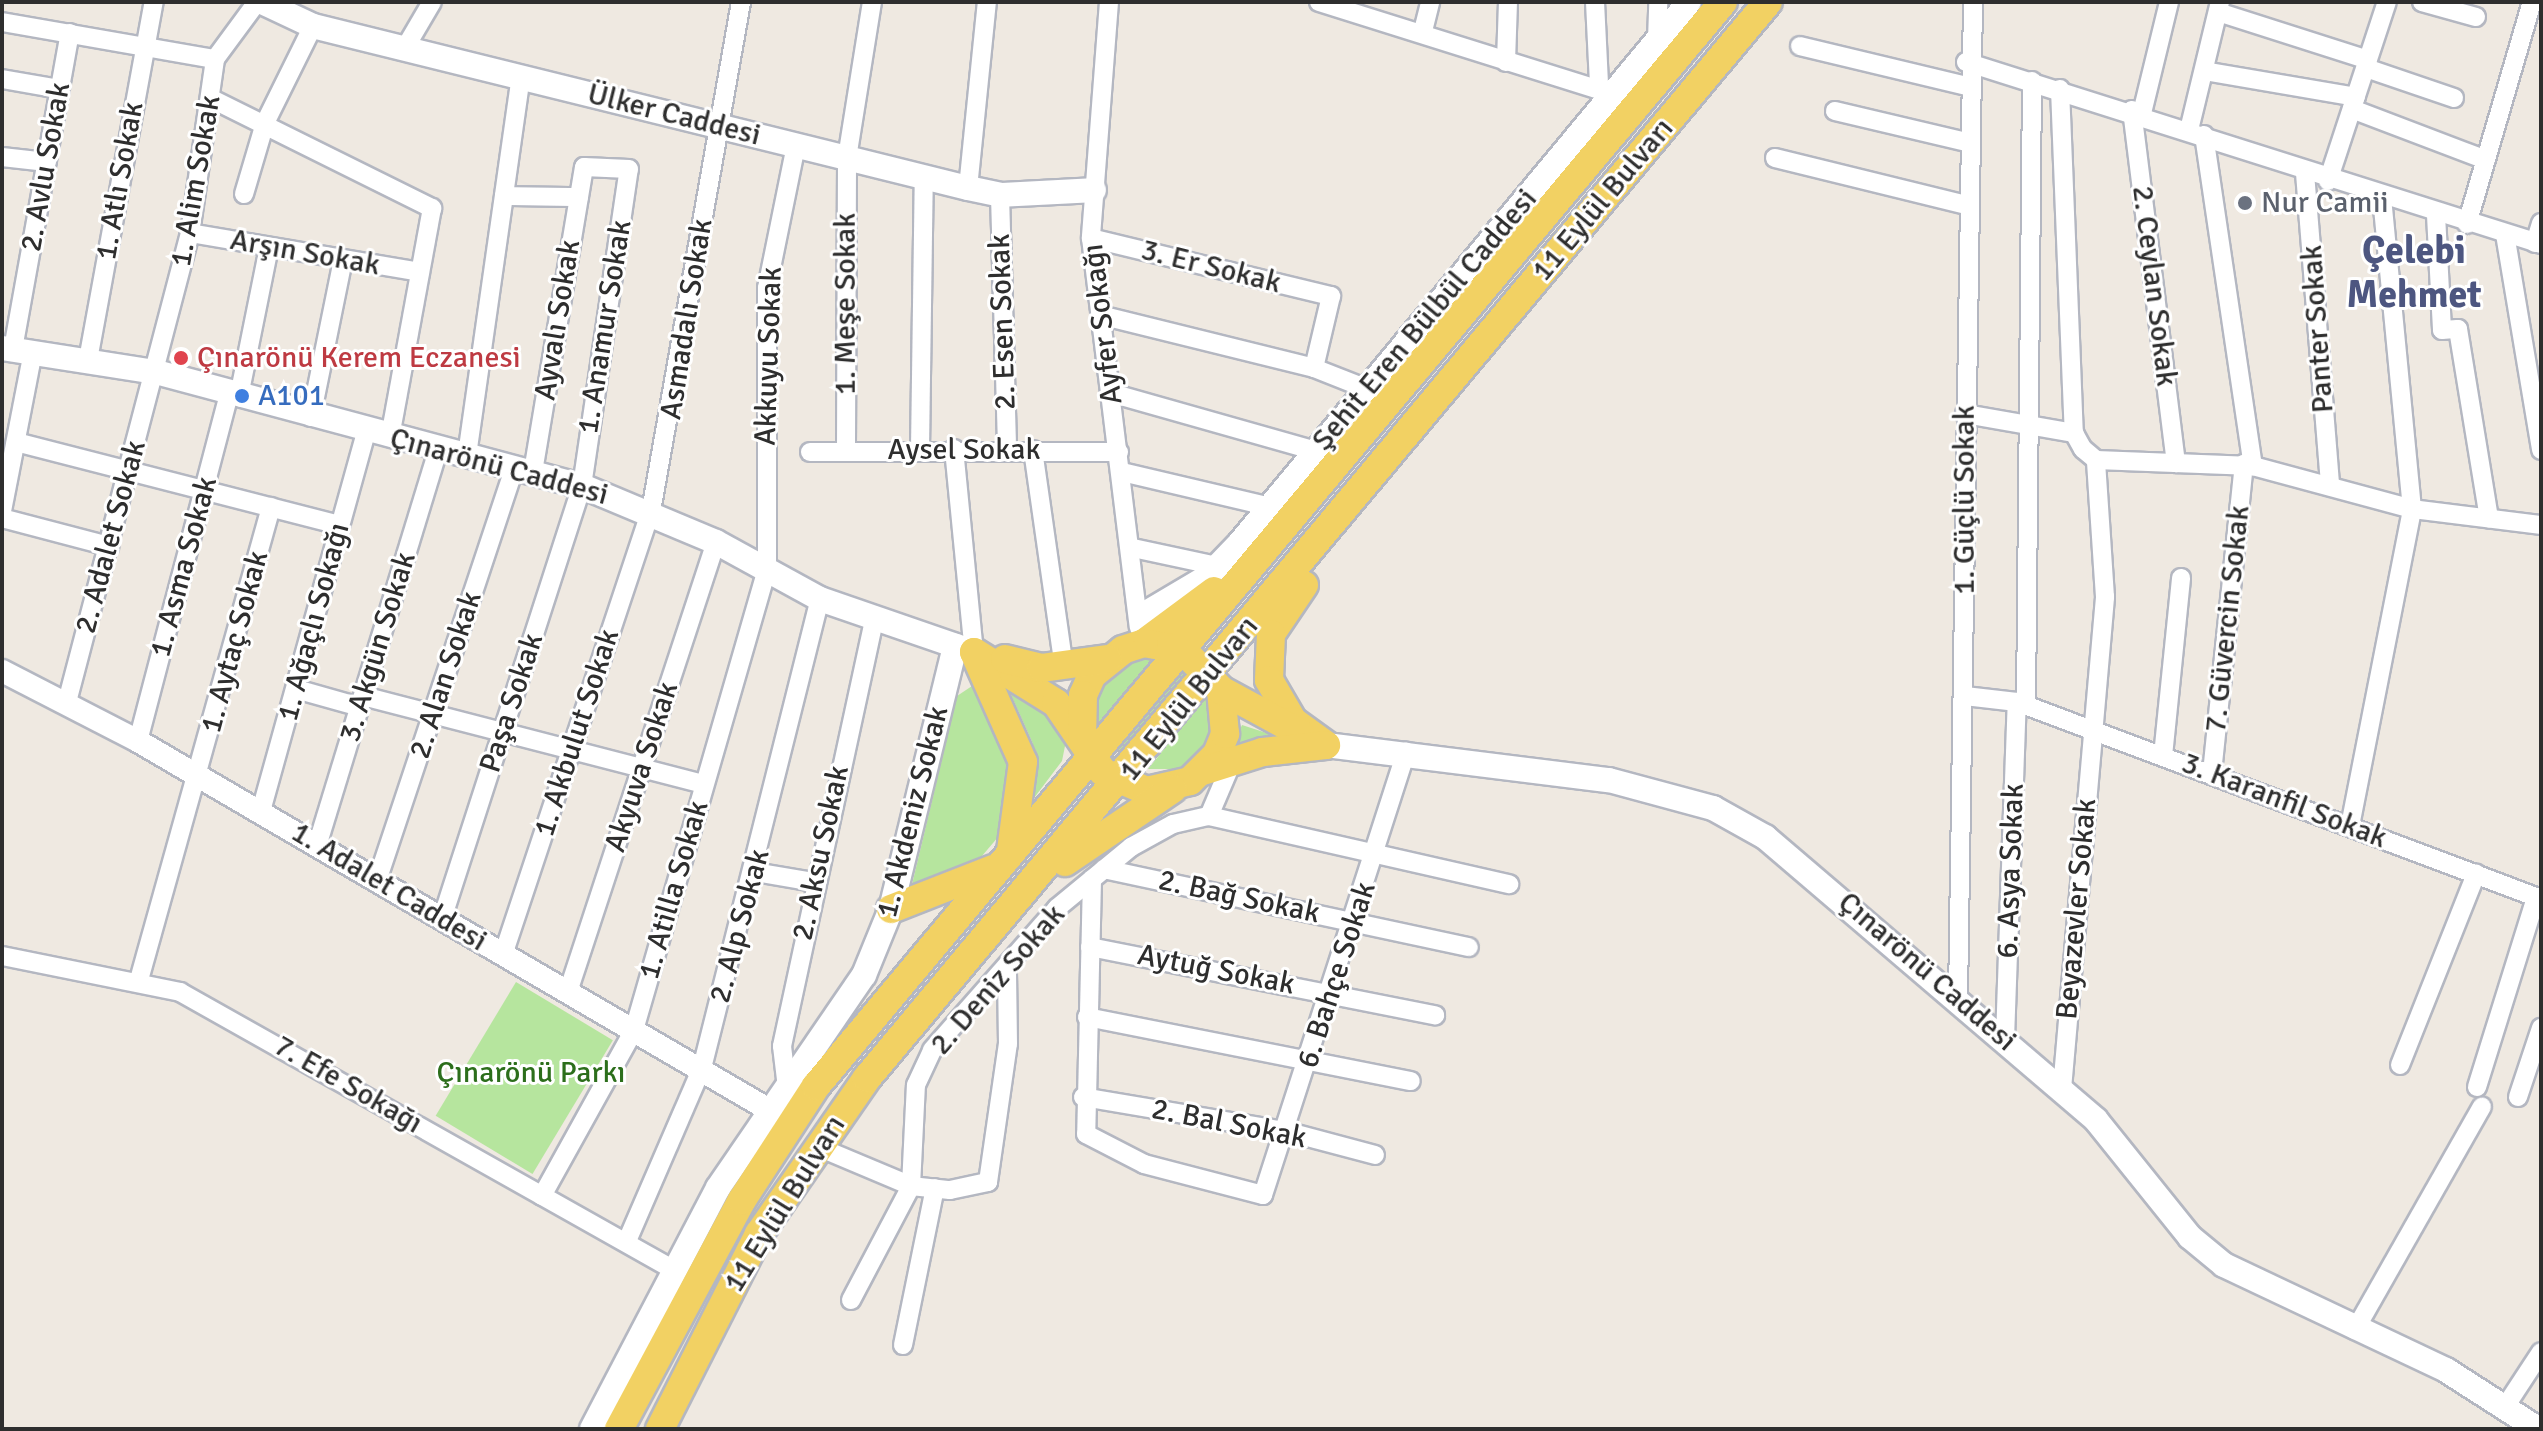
<!DOCTYPE html>
<html>
<head>
<meta charset="utf-8">
<style>
  body { margin:0 }
  #map { position:relative; width:2543px; height:1431px; overflow:hidden; background:#efe9e1; font-family:Signika,sans-serif }
  div>[style] { position:absolute }
  [style*='--x'] { left:calc(var(--x)*1px); top:calc(var(--y)*1px); width:calc(var(--w)*1px); rotate:calc(var(--a)*1deg) }
  .green>* { inset:0; background:#b6e59e; transform-origin:0 0 }
  .roads { filter:drop-shadow(2px 0 #b4b7c1) drop-shadow(-2px 0 #b4b7c1) drop-shadow(0 2px #b4b7c1) drop-shadow(0 -2px #b4b7c1) }
  .minor>* { height:18px; margin:-9px; padding:0 9px; transform-origin:9px; border-radius:9px; background:#fff }
  .tertiary>* { height:22px; margin:-11px; padding:0 11px; transform-origin:11px; border-radius:11px; background:#fff }
  .secondary>* { height:24px; margin:-12px; padding:0 12px; transform-origin:12px; border-radius:12px; background:#fff }
  .primary>* { height:28px; margin:-14px; padding:0 14px; transform-origin:14px; border-radius:14px; background:#f2d163 }
  .dots>* { width:22px; height:22px; translate:-50% -50%; box-sizing:border-box; border:4px solid #fff; border-radius:50% }
  span { translate:-50% -50%; white-space:nowrap; text-align:center; line-height:1.15; -webkit-text-stroke:6px #fff; paint-order:stroke }
  .street-label { font-size:30px; color:#2e2e2e }
  .worship-label { font-size:30px; color:#5b616d }
  .left { translate:0 -50%; text-align:left }
  .health-label { font-size:30px; color:#be3a42 }
  .shop-label { font-size:30px; color:#366cbe }
  .park-label { font-size:30px; color:#2c6e1b }
  .district-label { font-size:38px; color:#4d5680; font-weight:700 }
  .frame { position:absolute; inset:0; border:4px solid #2e2e2e; pointer-events:none }
</style>
</head>
<body>
<div id="map">
  <div class="green">
    <div style="clip-path:polygon(1133px 659px,1154px 660px,1095px 730px,1089px 696px,1100px 679px)"></div>
    <div style="clip-path:polygon(1179px 671px,1192px 675px,1125px 754px,1113px 750px)"></div>
    <div style="clip-path:polygon(972px 686px,989px 697px,1016px 754px,999px 836px,976px 863px,909px 897px,957px 696px)"></div>
    <div style="clip-path:polygon(1007px 686px,1031px 692px,1066px 741px,1062px 761px,1034px 798px,1033px 744px)"></div>
    <div style="clip-path:polygon(1212px 690px,1215px 725px,1198px 756px,1177px 769px,1148px 769px)"></div>
    <div style="clip-path:polygon(1242px 725px,1285px 739px,1227px 757px)"></div>
    <div style="left:516px;top:982px;width:113px;height:156px;rotate:31deg"></div>
  </div>
  <div class="roads">
    <div class="minor">
      <div style="--x:1109;--y:2;--w:237;--a:94.4"></div>
      <div style="--x:1091;--y:238;--w:392;--a:83"></div>
      <div style="--x:1319;--y:2;--w:307;--a:17.4"></div>
      <div style="--x:1595;--y:2;--w:82;--a:87.2"></div>
      <div style="--x:2422;--y:2;--w:56;--a:15.5"></div>
      <div style="--x:2218;--y:12;--w:157;--a:17.7"></div>
      <div style="--x:2;--y:22;--w:216;--a:9.9"></div>
      <div style="--x:1423;--y:31;--w:30;--a:-76"></div>
      <div style="--x:1657;--y:40;--w:38;--a:-88"></div>
      <div style="--x:1800;--y:46;--w:171;--a:13.5"></div>
      <div style="--x:405;--y:48;--w:53;--a:-59.6"></div>
      <div style="--x:1506;--y:62;--w:60;--a:-88.1"></div>
      <div style="--x:1966;--y:62;--w:603;--a:17.56"></div>
      <div style="--x:2366;--y:68;--w:93;--a:18.8"></div>
      <div style="--x:2204;--y:71;--w:154;--a:9.7"></div>
      <div style="--x:2;--y:79;--w:59;--a:9.8"></div>
      <div style="--x:2060;--y:89;--w:344;--a:87.7"></div>
      <div style="--x:2074;--y:433;--w:18;--a:61"></div>
      <div style="--x:2083;--y:449;--w:17;--a:40"></div>
      <div style="--x:2096;--y:460;--w:157;--a:2.2"></div>
      <div style="--x:2253;--y:466;--w:165;--a:15.1"></div>
      <div style="--x:2412;--y:509;--w:130;--a:7.1"></div>
      <div style="--x:212;--y:99;--w:246;--a:26.4"></div>
      <div style="--x:432;--y:208;--w:233;--a:100.4"></div>
      <div style="--x:2352;--y:109;--w:143;--a:20.8"></div>
      <div style="--x:2132;--y:110;--w:356;--a:82.9"></div>
      <div style="--x:1835;--y:111;--w:135;--a:13.3"></div>
      <div style="--x:2142;--y:113;--w:114;--a:-76.3"></div>
      <div style="--x:2189;--y:130;--w:132;--a:-76.4"></div>
      <div style="--x:2204;--y:135;--w:335;--a:81.6"></div>
      <div style="--x:2;--y:157;--w:45;--a:6.3"></div>
      <div style="--x:1775;--y:158;--w:197;--a:13.8"></div>
      <div style="--x:2305;--y:173;--w:314;--a:85.4"></div>
      <div style="--x:2328;--y:181;--w:188;--a:-71.8"></div>
      <div style="--x:968;--y:188;--w:187;--a:-84.2"></div>
      <div style="--x:244;--y:194;--w:74;--a:-73.5"></div>
      <div style="--x:265;--y:123;--w:108;--a:-63.7"></div>
      <div style="--x:1000;--y:195;--w:255;--a:88.4"></div>
      <div style="--x:504;--y:196;--w:75;--a:0.8"></div>
      <div style="--x:2436;--y:215;--w:115;--a:87"></div>
      <div style="--x:2442;--y:330;--w:16;--a:-4"></div>
      <div style="--x:2458;--y:329;--w:192;--a:80.7"></div>
      <div style="--x:2467;--y:224;--w:231;--a:-73.7"></div>
      <div style="--x:190;--y:233;--w:233;--a:9.6"></div>
      <div style="--x:2505;--y:234;--w:219;--a:80.5"></div>
      <div style="--x:1091;--y:238;--w:247;--a:13.6"></div>
      <div style="--x:1331;--y:296;--w:74;--a:103.3"></div>
      <div style="--x:2535;--y:243;--w:21;--a:-73"></div>
      <div style="--x:1100;--y:315;--w:220;--a:13.9"></div>
      <div style="--x:1314;--y:368;--w:57;--a:21.6"></div>
      <div style="--x:13;--y:349;--w:321;--a:-79.8"></div>
      <div style="--x:88;--y:360;--w:364;--a:-79.6"></div>
      <div style="--x:1111;--y:393;--w:224;--a:15.8"></div>
      <div style="--x:239;--y:396;--w:152;--a:-78.6"></div>
      <div style="--x:1965;--y:414;--w:111;--a:9.9"></div>
      <div style="--x:311;--y:417;--w:160;--a:-78.5"></div>
      <div style="--x:16;--y:442;--w:334;--a:14.4"></div>
      <div style="--x:846;--y:449;--w:291;--a:-89.8"></div>
      <div style="--x:847;--y:158;--w:158;--a:-80.9"></div>
      <div style="--x:920;--y:449;--w:272;--a:-89.2"></div>
      <div style="--x:954;--y:449;--w:204;--a:84.4"></div>
      <div style="--x:1033;--y:450;--w:219;--a:81.9"></div>
      <div style="--x:810;--y:452;--w:309;--a:0"></div>
      <div style="--x:467;--y:455;--w:382;--a:-81.9"></div>
      <div style="--x:1122;--y:472;--w:153;--a:13.2"></div>
      <div style="--x:2;--y:511;--w:163;--a:-79"></div>
      <div style="--x:2;--y:518;--w:111;--a:14.7"></div>
      <div style="--x:1133;--y:548;--w:86;--a:12.1"></div>
      <div style="--x:296;--y:689;--w:66;--a:15.7"></div>
      <div style="--x:363;--y:696;--w:352;--a:14.5"></div>
      <div style="--x:1965;--y:696;--w:52;--a:6.6"></div>
      <div style="--x:2017;--y:702;--w:560;--a:20.6"></div>
      <div style="--x:67;--y:702;--w:485;--a:-75.3"></div>
      <div style="--x:190;--y:233;--w:176;--a:-81.8"></div>
      <div style="--x:215;--y:59;--w:71;--a:-53.6"></div>
      <div style="--x:2026;--y:706;--w:625;--a:-89.45"></div>
      <div style="--x:138;--y:741;--w:360;--a:-75.3"></div>
      <div style="--x:2163;--y:756;--w:179;--a:-84.2"></div>
      <div style="--x:2212;--y:773;--w:311;--a:-84.1"></div>
      <div style="--x:261;--y:811;--w:393;--a:-74.5"></div>
      <div style="--x:1209;--y:816;--w:59;--a:-66.9"></div>
      <div style="--x:2350;--y:826;--w:323;--a:-78.9"></div>
      <div style="--x:2412;--y:509;--w:311;--a:-95.5"></div>
      <div style="--x:317;--y:846;--w:416;--a:-73"></div>
      <div style="--x:1104;--y:869;--w:373;--a:12.1"></div>
      <div style="--x:755;--y:872;--w:60;--a:9.6"></div>
      <div style="--x:1092;--y:879;--w:255;--a:91.3"></div>
      <div style="--x:1086;--y:1134;--w:65;--a:27.3"></div>
      <div style="--x:1144;--y:1164;--w:123;--a:14.6"></div>
      <div style="--x:1263;--y:1195;--w:466;--a:-72.1"></div>
      <div style="--x:377;--y:881;--w:435;--a:-71.6"></div>
      <div style="--x:442;--y:919;--w:455;--a:-72.1"></div>
      <div style="--x:582;--y:486;--w:320;--a:-81.6"></div>
      <div style="--x:629;--y:169;--w:45;--a:-177.5"></div>
      <div style="--x:584;--y:167;--w:309;--a:99.5"></div>
      <div style="--x:1090;--y:947;--w:352;--a:11.2"></div>
      <div style="--x:503;--y:955;--w:468;--a:-71.6"></div>
      <div style="--x:651;--y:511;--w:517;--a:-79.97"></div>
      <div style="--x:2;--y:956;--w:182;--a:11.4"></div>
      <div style="--x:180;--y:992;--w:567;--a:29.37"></div>
      <div style="--x:139;--y:980;--w:491;--a:-74.4"></div>
      <div style="--x:568;--y:992;--w:474;--a:-71.8"></div>
      <div style="--x:1958;--y:999;--w:997;--a:-89.14"></div>
      <div style="--x:1087;--y:1017;--w:330;--a:11.2"></div>
      <div style="--x:2005;--y:1039;--w:337;--a:-88"></div>
      <div style="--x:2400;--y:1065;--w:206;--a:-68.3"></div>
      <div style="--x:2477;--y:1087;--w:198;--a:-72.7"></div>
      <div style="--x:787;--y:1088;--w:42;--a:-96.8"></div>
      <div style="--x:782;--y:1046;--w:436;--a:-77.8"></div>
      <div style="--x:2062;--y:1089;--w:494;--a:-85"></div>
      <div style="--x:2105;--y:597;--w:137;--a:-93.8"></div>
      <div style="--x:1083;--y:1097;--w:205;--a:9.6"></div>
      <div style="--x:1285;--y:1131;--w:93;--a:14.9"></div>
      <div style="--x:2518;--y:1097;--w:73;--a:-71.6"></div>
      <div style="--x:816;--y:1146;--w:103;--a:22.8"></div>
      <div style="--x:911;--y:1186;--w:39;--a:6"></div>
      <div style="--x:950;--y:1190;--w:39;--a:-12"></div>
      <div style="--x:988;--y:1182;--w:139;--a:-81.8"></div>
      <div style="--x:1008;--y:1044;--w:76;--a:-90.8"></div>
      <div style="--x:542;--y:1196;--w:190;--a:-61"></div>
      <div style="--x:634;--y:1030;--w:481;--a:-73.9"></div>
      <div style="--x:767;--y:568;--w:280;--a:-90"></div>
      <div style="--x:767;--y:288;--w:145;--a:-78.5"></div>
      <div style="--x:627;--y:1241;--w:189;--a:-66.6"></div>
      <div style="--x:702;--y:1068;--w:484;--a:-75.9"></div>
      <div style="--x:851;--y:1300;--w:129;--a:-62.2"></div>
      <div style="--x:911;--y:1186;--w:101;--a:-87.2"></div>
      <div style="--x:916;--y:1085;--w:38;--a:-65"></div>
      <div style="--x:932;--y:1050;--w:189;--a:-48.6"></div>
      <div style="--x:1057;--y:908;--w:96;--a:-39.5"></div>
      <div style="--x:1131;--y:847;--w:48;--a:-28.7"></div>
      <div style="--x:1173;--y:824;--w:37;--a:-13"></div>
      <div style="--x:1209;--y:816;--w:308;--a:12.8"></div>
      <div style="--x:2355;--y:1330;--w:257;--a:-60.4"></div>
      <div style="--x:903;--y:1345;--w:160;--a:-78.5"></div>
      <div style="--x:2507;--y:1404;--w:62;--a:-56.8"></div>
    </div>
    <div class="tertiary">
      <div style="--x:2;--y:671;--w:153;--a:27.2"></div>
      <div style="--x:138;--y:741;--w:733;--a:30.31"></div>
    </div>
    <div class="secondary">
      <div style="--x:262;--y:2;--w:56;--a:25.2"></div>
      <div style="--x:313;--y:26;--w:675;--a:13.89"></div>
      <div style="--x:968;--y:188;--w:33;--a:12"></div>
      <div style="--x:1000;--y:195;--w:94;--a:-3"></div>
      <div style="--x:2;--y:348;--w:156;--a:8.9"></div>
      <div style="--x:156;--y:372;--w:441;--a:15"></div>
      <div style="--x:582;--y:486;--w:145;--a:22.7"></div>
      <div style="--x:716;--y:542;--w:119;--a:28.7"></div>
      <div style="--x:820;--y:599;--w:163;--a:19"></div>
      <div style="--x:1141;--y:616;--w:77;--a:-30.6"></div>
      <div style="--x:1207;--y:577;--w:46;--a:-45.9"></div>
      <div style="--x:1239;--y:544;--w:704;--a:-50.3"></div>
      <div style="--x:1326;--y:745;--w:285;--a:7.1"></div>
      <div style="--x:1609;--y:780;--w:108;--a:15.1"></div>
      <div style="--x:1713;--y:808;--w:60;--a:29.1"></div>
      <div style="--x:1765;--y:837;--w:435;--a:40.5"></div>
      <div style="--x:2096;--y:1120;--w:150;--a:51.2"></div>
      <div style="--x:2190;--y:1237;--w:44;--a:39.5"></div>
      <div style="--x:2224;--y:1265;--w:246;--a:25.3"></div>
      <div style="--x:2446;--y:1370;--w:109;--a:32.7"></div>
      <div style="--x:592;--y:1429;--w:272;--a:-62.4"></div>
      <div style="--x:718;--y:1188;--w:258;--a:-55.6"></div>
      <div style="--x:864;--y:975;--w:71;--a:-67.8"></div>
      <div style="--x:891;--y:909;--w:271;--a:-76.3"></div>
    </div>
    <div class="primary">
      <div style="--x:1304;--y:585;--w:59;--a:124"></div>
      <div style="--x:1271;--y:634;--w:46;--a:92.5"></div>
      <div style="--x:1269;--y:680;--w:48;--a:59.7"></div>
      <div style="--x:1293;--y:721;--w:41;--a:36"></div>
      <div style="--x:1144;--y:643;--w:87;--a:-36.6"></div>
      <div style="--x:974;--y:652;--w:97;--a:31.9"></div>
      <div style="--x:1056;--y:703;--w:83;--a:55.7"></div>
      <div style="--x:1103;--y:772;--w:48;--a:23.4"></div>
      <div style="--x:1147;--y:791;--w:44;--a:-13.1"></div>
      <div style="--x:1190;--y:781;--w:38;--a:-45"></div>
      <div style="--x:1217;--y:754;--w:22;--a:-68"></div>
      <div style="--x:1225;--y:734;--w:44;--a:-95.2"></div>
      <div style="--x:1221;--y:690;--w:55;--a:-133.5"></div>
      <div style="--x:1183;--y:650;--w:40;--a:-170"></div>
      <div style="--x:1144;--y:643;--w:22;--a:162"></div>
      <div style="--x:1123;--y:650;--w:40;--a:141"></div>
      <div style="--x:1092;--y:675;--w:22;--a:114"></div>
      <div style="--x:1083;--y:695;--w:43;--a:91.3"></div>
      <div style="--x:974;--y:652;--w:120;--a:66"></div>
      <div style="--x:1023;--y:762;--w:90;--a:97.7"></div>
      <div style="--x:1005;--y:659;--w:38;--a:14"></div>
      <div style="--x:1042;--y:668;--w:66;--a:-7.9"></div>
      <div style="--x:1221;--y:690;--w:90;--a:28.6"></div>
      <div style="--x:1203;--y:771;--w:63;--a:-17.6"></div>
      <div style="--x:1263;--y:752;--w:63;--a:-6.3"></div>
      <div style="--x:1065;--y:862;--w:130;--a:-34.1"></div>
      <div style="--x:891;--y:909;--w:110;--a:-21.4"></div>
      <div style="--x:619;--y:1429;--w:260;--a:-61.8"></div>
      <div style="--x:742;--y:1200;--w:136;--a:-57"></div>
      <div style="--x:816;--y:1086;--w:1413;--a:-50.08"></div>
      <div style="--x:660;--y:1429;--w:219;--a:-63.1"></div>
      <div style="--x:759;--y:1234;--w:190;--a:-55.3"></div>
      <div style="--x:867;--y:1078;--w:1403;--a:-50.06"></div>
    </div>
  </div>
  <div class="dots">
    <div style="left:2245px;top:203px;background:#6b7280"></div>
    <div style="left:181px;top:358px;background:#e0444e"></div>
    <div style="left:242px;top:396px;background:#3f7fe0"></div>
  </div>
  <div class="street-label">
    <span style="left:674px;top:115px;rotate:14deg">Ülker Caddesi</span>
    <span style="left:46px;top:167px;rotate:-80deg">2. Avlu Sokak</span>
    <span style="left:120px;top:181px;rotate:-80deg">1. Atlı Sokak</span>
    <span style="left:196px;top:181px;rotate:-80deg">1. Alim Sokak</span>
    <span style="left:1603px;top:200px;rotate:-50deg">11 Eylül Bulvarı</span>
    <span style="left:305px;top:253px;rotate:10deg">Arşın Sokak</span>
    <span style="left:1211px;top:267px;rotate:14deg">3. Er Sokak</span>
    <span style="left:2154px;top:286px;rotate:83deg">2. Ceylan Sokak</span>
    <span style="left:846px;top:304px;rotate:-90deg">1. Meşe Sokak</span>
    <span style="left:687px;top:319px;rotate:-81deg">Asmadalı Sokak</span>
    <span style="left:558px;top:320px;rotate:-81deg">Ayvalı Sokak</span>
    <span style="left:1425px;top:320px;rotate:-50deg">Şehit Eren Bülbül Caddesi</span>
    <span style="left:1003px;top:322px;rotate:-92deg">2. Esen Sokak</span>
    <span style="left:1103px;top:324px;rotate:-97deg">Ayfer Sokağı</span>
    <span style="left:605px;top:327px;rotate:-81deg">1. Anamur Sokak</span>
    <span style="left:2318px;top:329px;rotate:-94deg">Panter Sokak</span>
    <span style="left:769px;top:356px;rotate:-88deg">Akkuyu Sokak</span>
    <span style="left:964px;top:450px">Aysel Sokak</span>
    <span style="left:499px;top:467px;rotate:15deg">Çınarönü Caddesi</span>
    <span style="left:1965px;top:500px;rotate:-90deg">1. Güçlü Sokak</span>
    <span style="left:111px;top:537px;rotate:-75deg">2. Adalet Sokak</span>
    <span style="left:184px;top:567px;rotate:-75deg">1. Asma Sokak</span>
    <span style="left:2228px;top:619px;rotate:-84deg">7. Güvercin Sokak</span>
    <span style="left:314px;top:622px;rotate:-75deg">1. Ağaçlı Sokağı</span>
    <span style="left:235px;top:642px;rotate:-75deg">1. Aytaç Sokak</span>
    <span style="left:378px;top:647px;rotate:-73deg">3. Akgün Sokak</span>
    <span style="left:446px;top:675px;rotate:-72deg">2. Alan Sokak</span>
    <span style="left:1189px;top:699px;rotate:-51deg">11 Eylül Bulvarı</span>
    <span style="left:512px;top:703px;rotate:-72deg">Paşa Sokak</span>
    <span style="left:577px;top:733px;rotate:-72deg">1. Akbulut Sokak</span>
    <span style="left:642px;top:767px;rotate:-72deg">Akyuva Sokak</span>
    <span style="left:2284px;top:801px;rotate:21deg">3. Karanfil Sokak</span>
    <span style="left:913px;top:812px;rotate:-76deg">1. Akdeniz Sokak</span>
    <span style="left:821px;top:853px;rotate:-78deg">2. Aksu Sokak</span>
    <span style="left:2011px;top:871px;rotate:-88deg">6. Asya Sokak</span>
    <span style="left:389px;top:887px;rotate:31deg">1. Adalet Caddesi</span>
    <span style="left:674px;top:890px;rotate:-74deg">1. Atilla Sokak</span>
    <span style="left:1239px;top:897px;rotate:12deg">2. Bağ Sokak</span>
    <span style="left:2077px;top:909px;rotate:-85deg">Beyazevler Sokak</span>
    <span style="left:740px;top:926px;rotate:-75deg">2. Alp Sokak</span>
    <span style="left:1216px;top:970px;rotate:11deg">Aytuğ Sokak</span>
    <span style="left:1927px;top:972px;rotate:41deg">Çınarönü Caddesi</span>
    <span style="left:1337px;top:975px;rotate:-72deg">6. Bahçe Sokak</span>
    <span style="left:998px;top:980px;rotate:-49deg">2. Deniz Sokak</span>
    <span style="left:348px;top:1085px;rotate:30deg">7. Efe Sokağı</span>
    <span style="left:1229px;top:1124px;rotate:11deg">2. Bal Sokak</span>
    <span style="left:785px;top:1204px;rotate:-58deg">11 Eylül Bulvarı</span>
  </div>
  <div class="worship-label">
    <span class="left" style="left:2261px;top:203px">Nur Camii</span>
  </div>
  <div class="health-label">
    <span class="left" style="left:197px;top:358px">Çınarönü Kerem Eczanesi</span>
  </div>
  <div class="shop-label">
    <span class="left" style="left:258px;top:396px">A101</span>
  </div>
  <div class="park-label">
    <span style="left:531px;top:1073px">Çınarönü Parkı</span>
  </div>
  <div class="district-label">
    <span style="left:2414px;top:273px">Çelebi<br>Mehmet</span>
  </div>
  <div class="frame"></div>
</div>
</body>
</html>
